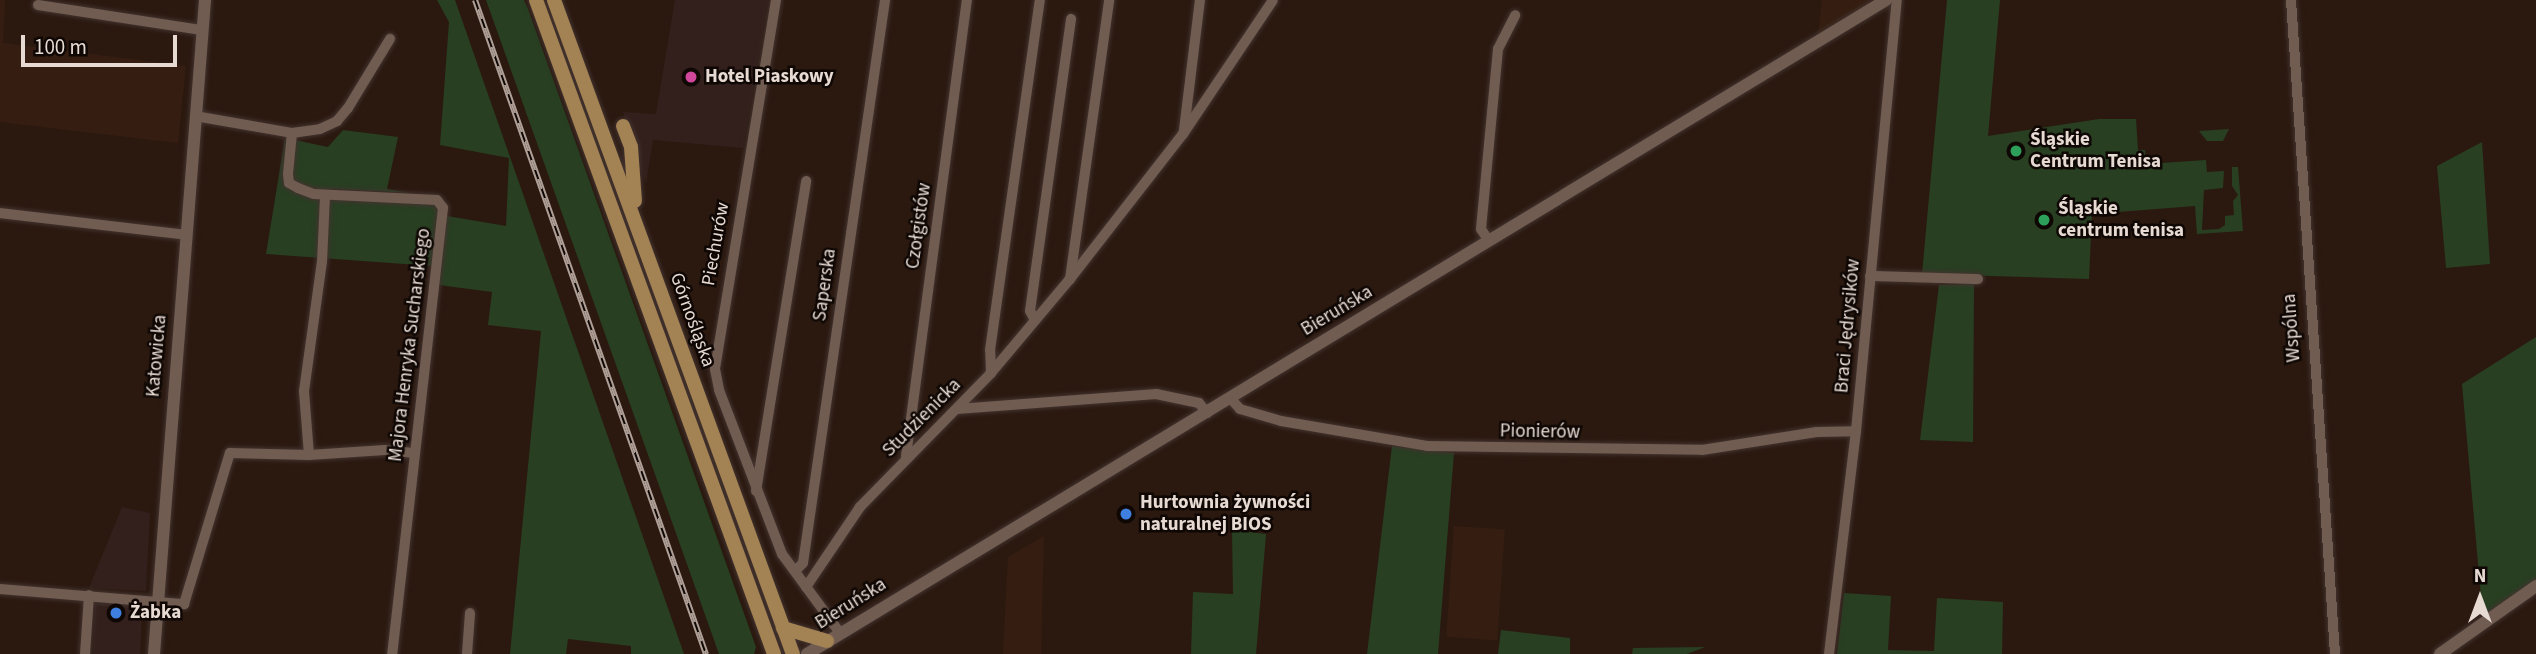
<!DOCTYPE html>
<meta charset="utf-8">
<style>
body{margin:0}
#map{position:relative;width:2536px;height:654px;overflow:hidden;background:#2b1910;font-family:"Source Sans 3",sans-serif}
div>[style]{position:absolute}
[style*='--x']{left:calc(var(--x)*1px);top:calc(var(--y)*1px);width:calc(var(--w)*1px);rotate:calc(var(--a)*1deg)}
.commercial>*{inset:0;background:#33201d;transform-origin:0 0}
.built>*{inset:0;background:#351e11;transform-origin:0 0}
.green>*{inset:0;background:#283f22}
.roads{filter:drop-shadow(0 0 2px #42332f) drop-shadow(0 0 2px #42332f)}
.minor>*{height:10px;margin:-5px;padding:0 5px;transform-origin:5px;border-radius:5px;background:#715c51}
.tertiary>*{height:12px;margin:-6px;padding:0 6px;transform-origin:6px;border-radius:6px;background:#715c51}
.secondary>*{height:12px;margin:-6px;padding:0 6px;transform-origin:6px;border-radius:6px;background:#715c51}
.primary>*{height:14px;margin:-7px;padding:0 7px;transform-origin:7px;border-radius:7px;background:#a38253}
.rail>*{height:6px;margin-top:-3px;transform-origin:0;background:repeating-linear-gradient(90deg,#0e0704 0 10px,#ae9f97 0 20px);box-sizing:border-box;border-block:2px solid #ae9f97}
.dots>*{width:19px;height:19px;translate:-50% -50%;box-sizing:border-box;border:4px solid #0e0704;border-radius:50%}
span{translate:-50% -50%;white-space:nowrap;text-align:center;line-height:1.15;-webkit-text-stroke:5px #0e0704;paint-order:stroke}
.poi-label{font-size:19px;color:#e7dad3;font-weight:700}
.left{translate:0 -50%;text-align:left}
.street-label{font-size:19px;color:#e7dad3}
.north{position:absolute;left:2445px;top:563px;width:70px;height:70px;-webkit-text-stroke:5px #0e0704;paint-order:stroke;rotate:0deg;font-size:19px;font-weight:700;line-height:28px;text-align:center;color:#e7dad3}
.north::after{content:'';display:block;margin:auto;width:24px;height:32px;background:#e7dad3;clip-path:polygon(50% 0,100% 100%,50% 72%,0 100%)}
.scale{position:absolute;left:21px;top:35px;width:156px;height:32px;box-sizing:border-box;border:4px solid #e7dad3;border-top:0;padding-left:9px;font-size:21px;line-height:24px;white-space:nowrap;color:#e7dad3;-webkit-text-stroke:5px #0e0704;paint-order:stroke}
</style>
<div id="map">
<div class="commercial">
<i style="clip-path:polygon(675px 0,768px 0,743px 148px,653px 140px,646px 184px,623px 112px,656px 114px)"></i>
<i style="clip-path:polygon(122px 507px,150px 513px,146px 591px,89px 588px)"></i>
<i style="left:95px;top:603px;width:47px;height:51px;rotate:2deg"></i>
</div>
<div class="built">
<i style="clip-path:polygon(0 0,5px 0,3px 43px,186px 66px,178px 143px,0 122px)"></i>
<i style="clip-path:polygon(1822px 0,1877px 0,1818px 35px)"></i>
<i style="left:1454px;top:526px;width:51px;height:111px;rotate:4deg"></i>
<i style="clip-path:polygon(1044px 536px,1041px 654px,1003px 654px,1008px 557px)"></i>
</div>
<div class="green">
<i style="clip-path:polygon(437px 0,455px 0,684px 654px,631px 654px,631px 646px,568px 639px,566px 654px,510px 654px,541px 331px,488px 325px,492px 292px,439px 285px,447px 216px,506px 226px,509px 158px,440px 145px,449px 22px)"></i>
<i style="clip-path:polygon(486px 0,524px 0,528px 9px,756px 647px,754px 654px,719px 654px)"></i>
<i style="clip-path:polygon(1947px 0,2000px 0,1988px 136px,2099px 119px,2136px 119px,2138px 150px,2145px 150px,2146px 164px,2206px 160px,2207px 172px,2224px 171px,2223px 188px,2204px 190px,2202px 230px,2219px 229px,2225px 225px,2225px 216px,2234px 215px,2233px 201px,2238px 195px,2232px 186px,2232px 167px,2238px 167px,2243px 231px,2197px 234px,2195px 206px,2092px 214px,2089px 279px,1922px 274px)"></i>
<i style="clip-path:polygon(2229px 129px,2223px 141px,2207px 141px,2199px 131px)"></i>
<i style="clip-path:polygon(343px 130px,398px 137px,387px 189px,411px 193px,332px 189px,300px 195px,435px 204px,440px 212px,432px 266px,266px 254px,285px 138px,328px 147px)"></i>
<i style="clip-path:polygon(2482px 142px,2490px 264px,2446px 268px,2437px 166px)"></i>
<i style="clip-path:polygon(1974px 284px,1973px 442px,1920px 440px,1939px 285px)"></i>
<i style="clip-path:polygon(2536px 337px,2536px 580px,2483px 619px,2462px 384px)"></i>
<i style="clip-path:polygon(1392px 446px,1454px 453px,1438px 654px,1367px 654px)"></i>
<i style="clip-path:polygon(1232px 530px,1266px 534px,1256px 654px,1191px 654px,1193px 592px,1233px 594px)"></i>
<i style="clip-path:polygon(1844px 593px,1891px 596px,1888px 650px,1934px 651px,1937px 598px,2003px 602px,2002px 654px,1837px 654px)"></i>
<i style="clip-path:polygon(1501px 630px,1570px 638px,1570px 654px,1498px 654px)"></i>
<i style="clip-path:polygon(1705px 647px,1687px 654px,1632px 654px,1633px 648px)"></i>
</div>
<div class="roads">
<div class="minor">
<i style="--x:776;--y:0;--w:374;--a:99.4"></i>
<i style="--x:715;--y:369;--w:21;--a:79"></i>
<i style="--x:719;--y:390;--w:176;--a:69"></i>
<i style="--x:782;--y:554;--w:98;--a:53.7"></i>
<i style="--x:2291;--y:0;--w:655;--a:86.15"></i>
<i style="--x:38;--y:5;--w:166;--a:8.7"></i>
<i style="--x:195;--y:116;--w:98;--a:9.9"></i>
<i style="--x:292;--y:133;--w:28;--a:-8"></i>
<i style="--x:320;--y:129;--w:19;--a:-25"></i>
<i style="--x:337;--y:121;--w:17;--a:-50"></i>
<i style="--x:348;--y:108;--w:81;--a:-58.7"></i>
<i style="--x:1184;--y:130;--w:131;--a:-83"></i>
<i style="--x:292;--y:133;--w:41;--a:95.6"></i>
<i style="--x:288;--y:174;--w:9;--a:84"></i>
<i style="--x:289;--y:183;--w:10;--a:29"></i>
<i style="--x:298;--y:188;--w:17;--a:21"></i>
<i style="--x:314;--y:194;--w:123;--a:2.8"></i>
<i style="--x:437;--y:200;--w:10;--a:53"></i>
<i style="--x:443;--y:208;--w:449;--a:96.5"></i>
<i style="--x:0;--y:213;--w:187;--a:6.7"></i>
<i style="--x:1489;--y:241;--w:14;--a:-124"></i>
<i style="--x:1481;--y:229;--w:181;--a:-84.6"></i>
<i style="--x:1498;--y:49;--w:38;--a:-63"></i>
<i style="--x:1870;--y:276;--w:108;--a:1.6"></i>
<i style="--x:1070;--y:279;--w:282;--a:-82"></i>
<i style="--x:1035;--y:320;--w:10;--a:-119"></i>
<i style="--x:1030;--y:311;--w:295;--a:-82"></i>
<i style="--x:991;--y:373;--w:23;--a:-92"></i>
<i style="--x:990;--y:350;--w:354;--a:-81.9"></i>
<i style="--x:1231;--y:399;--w:13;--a:48"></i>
<i style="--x:1240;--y:409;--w:43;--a:16.3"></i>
<i style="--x:1281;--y:421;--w:148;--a:9.7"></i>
<i style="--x:1427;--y:446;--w:275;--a:0.8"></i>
<i style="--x:1702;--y:450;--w:116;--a:-8.9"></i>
<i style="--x:1817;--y:432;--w:39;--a:-1"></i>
<i style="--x:957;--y:409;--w:200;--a:-4.3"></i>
<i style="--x:1156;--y:394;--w:44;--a:11.8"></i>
<i style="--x:1199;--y:403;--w:13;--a:51"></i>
<i style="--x:309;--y:455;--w:76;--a:-3.8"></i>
<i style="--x:385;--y:450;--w:30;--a:6"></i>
<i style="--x:906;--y:456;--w:460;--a:-82.4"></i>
<i style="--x:756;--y:491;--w:314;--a:-80.8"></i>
<i style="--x:795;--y:571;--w:11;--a:-45"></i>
<i style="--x:803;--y:563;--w:569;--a:-81.71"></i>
<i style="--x:806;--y:587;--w:97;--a:-56"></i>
<i style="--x:860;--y:507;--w:187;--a:-45.6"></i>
<i style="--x:991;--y:373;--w:123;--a:-50"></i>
<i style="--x:1070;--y:279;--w:184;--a:-52.1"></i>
<i style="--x:1183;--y:134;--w:161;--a:-56.1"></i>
<i style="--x:0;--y:589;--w:185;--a:4.7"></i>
<i style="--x:184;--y:604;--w:158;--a:-73.1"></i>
<i style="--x:230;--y:453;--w:79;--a:1.5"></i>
<i style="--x:309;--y:455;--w:64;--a:-94.5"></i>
<i style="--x:304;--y:391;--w:130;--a:-82.1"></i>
<i style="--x:322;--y:262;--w:67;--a:-87.4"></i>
<i style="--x:85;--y:654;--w:59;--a:-86.1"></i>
<i style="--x:467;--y:654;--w:41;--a:-85.8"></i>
<i style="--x:1829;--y:654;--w:225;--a:-83.1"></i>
<i style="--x:1856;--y:431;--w:433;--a:-84.6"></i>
</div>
<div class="tertiary">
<i style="--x:154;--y:654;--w:656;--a:-85.54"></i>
<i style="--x:2440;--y:654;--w:118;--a:-35.3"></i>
</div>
<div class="secondary">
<i style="--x:807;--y:654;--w:1262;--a:-31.22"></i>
</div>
<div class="primary">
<i style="--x:536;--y:0;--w:696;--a:70"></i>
<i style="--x:554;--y:0;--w:696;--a:69.93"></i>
<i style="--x:623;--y:126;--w:22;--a:69"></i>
<i style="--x:631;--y:147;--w:54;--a:85.8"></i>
<i style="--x:783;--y:628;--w:46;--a:16.5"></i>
</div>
</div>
<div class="rail">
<i style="--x:475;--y:0;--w:694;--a:70.55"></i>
</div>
<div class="dots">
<i style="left:691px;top:77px;background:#d1479c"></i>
<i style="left:2016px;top:151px;background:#2e9e5b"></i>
<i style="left:2044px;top:220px;background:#2e9e5b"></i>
<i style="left:1126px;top:514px;background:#3f7fe0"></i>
<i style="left:116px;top:613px;background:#3f7fe0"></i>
</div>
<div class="poi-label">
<span class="left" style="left:705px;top:77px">Hotel Piaskowy</span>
<span class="left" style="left:2030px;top:151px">Śląskie<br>Centrum Tenisa</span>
<span class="left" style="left:2058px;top:220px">Śląskie<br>centrum tenisa</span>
<span class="left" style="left:1140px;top:514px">Hurtownia żywności<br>naturalnej BIOS</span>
<span class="left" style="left:130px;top:613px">Żabka</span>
</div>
<div class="street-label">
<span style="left:919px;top:226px;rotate:-82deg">Czołgistów</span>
<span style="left:716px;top:244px;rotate:-80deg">Piechurów</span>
<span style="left:825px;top:285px;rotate:-82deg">Saperska</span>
<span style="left:1337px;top:311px;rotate:-31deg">Bieruńska</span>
<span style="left:692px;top:320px;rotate:70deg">Górnośląska</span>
<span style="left:1848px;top:326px;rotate:-85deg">Braci Jędrysików</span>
<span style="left:2292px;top:328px;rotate:-94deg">Wspólna</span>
<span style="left:410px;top:345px;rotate:-83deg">Majora Henryka Sucharskiego</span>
<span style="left:157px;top:356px;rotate:-85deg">Katowicka</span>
<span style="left:922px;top:418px;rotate:-45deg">Studzienicka</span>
<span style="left:1540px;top:432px;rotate:1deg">Pionierów</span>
<span style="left:851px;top:604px;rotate:-32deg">Bieruńska</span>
</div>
<div class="north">N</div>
<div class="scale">100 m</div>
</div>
